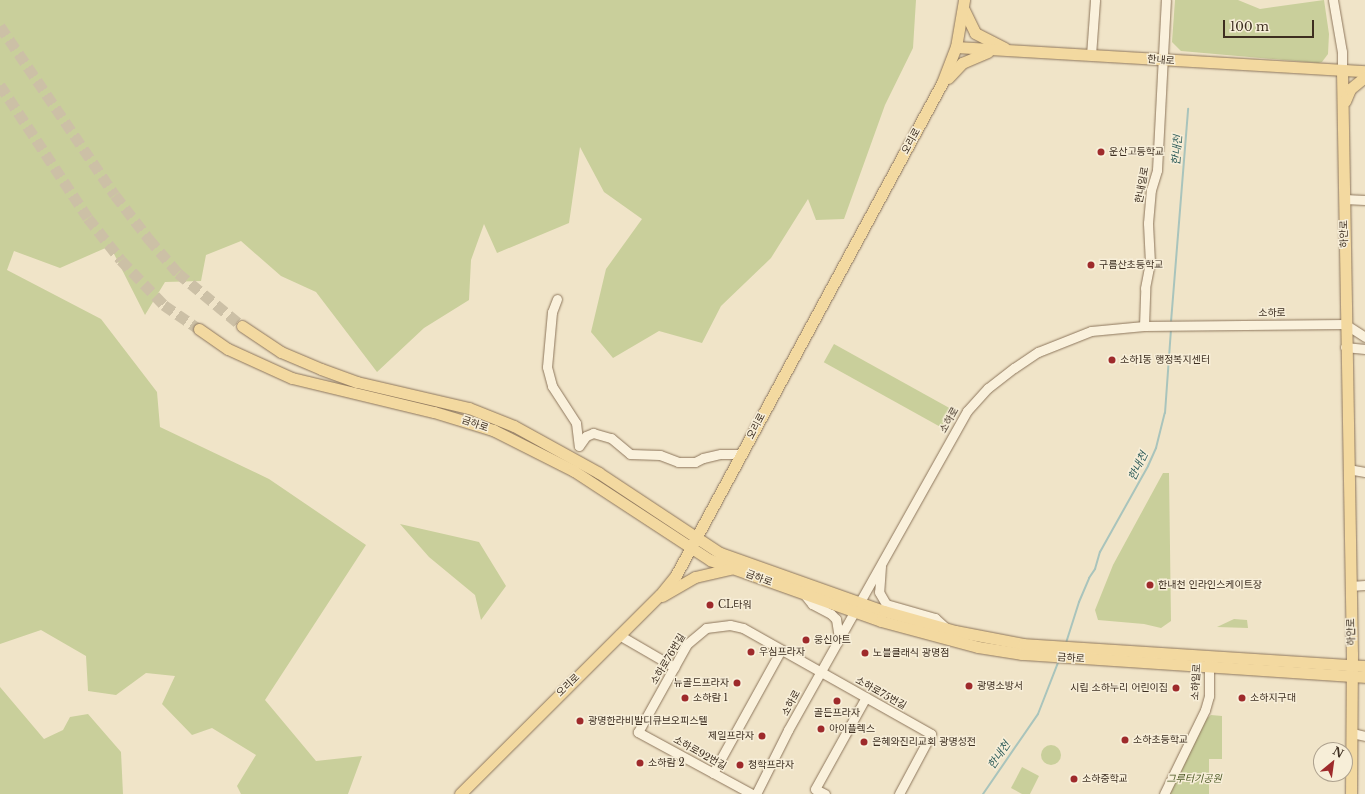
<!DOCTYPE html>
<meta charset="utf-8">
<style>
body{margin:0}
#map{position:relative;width:1365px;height:794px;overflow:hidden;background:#f0e4c8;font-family:"Libre Baskerville","Noto Sans KR",serif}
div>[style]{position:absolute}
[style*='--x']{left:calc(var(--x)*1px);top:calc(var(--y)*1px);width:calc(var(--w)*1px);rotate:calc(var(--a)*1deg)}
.green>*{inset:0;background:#c9cf9b;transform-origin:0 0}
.round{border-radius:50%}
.stream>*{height:2px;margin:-1px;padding:0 1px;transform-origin:1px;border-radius:1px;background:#a9c4bc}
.major-tunnel>*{height:11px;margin-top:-5.5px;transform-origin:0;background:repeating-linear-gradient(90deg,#ccc0a6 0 11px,transparent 0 16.5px)}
.roads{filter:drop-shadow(0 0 1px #8d765c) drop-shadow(0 0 1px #8d765c)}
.minor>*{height:9px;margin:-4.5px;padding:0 4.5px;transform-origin:4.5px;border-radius:4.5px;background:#faf1dc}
.major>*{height:11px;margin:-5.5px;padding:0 5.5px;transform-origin:5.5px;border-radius:5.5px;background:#f3d9a0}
.dots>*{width:11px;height:11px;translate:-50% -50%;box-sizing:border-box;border:2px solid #f7eed8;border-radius:50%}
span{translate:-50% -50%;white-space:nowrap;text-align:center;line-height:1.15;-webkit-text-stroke:3px #f7eed8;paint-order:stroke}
.street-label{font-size:10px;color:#3d2e20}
.poi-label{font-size:10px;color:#3d2e20}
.left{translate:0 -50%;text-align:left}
.right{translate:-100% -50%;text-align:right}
.park-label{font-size:10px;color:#4d5a26;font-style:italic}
.water-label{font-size:11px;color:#2f5d5a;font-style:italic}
.north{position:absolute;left:1313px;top:742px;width:40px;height:40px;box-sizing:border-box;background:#f7eed8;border:1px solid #ada18e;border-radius:50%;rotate:29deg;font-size:11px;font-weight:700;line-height:16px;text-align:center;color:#3d2e20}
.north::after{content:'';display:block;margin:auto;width:14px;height:18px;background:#9e2a2b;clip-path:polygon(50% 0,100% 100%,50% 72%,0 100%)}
.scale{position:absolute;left:1223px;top:20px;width:91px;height:18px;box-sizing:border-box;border:2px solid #3d2e20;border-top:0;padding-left:5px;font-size:12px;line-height:14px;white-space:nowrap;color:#3d2e20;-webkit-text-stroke:3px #f7eed8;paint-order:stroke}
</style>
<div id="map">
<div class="green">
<i style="clip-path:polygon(0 0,916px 0,913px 48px,885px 105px,844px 219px,816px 220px,808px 199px,771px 258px,721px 306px,702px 343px,659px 331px,613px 358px,591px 332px,606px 269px,642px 219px,604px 192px,580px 147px,569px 223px,497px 253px,484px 224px,471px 260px,469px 300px,424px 328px,377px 372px,316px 292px,281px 276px,241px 241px,206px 255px,201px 281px,165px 282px,145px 315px,110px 246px,60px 268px,14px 251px,7px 270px,101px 319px,157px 392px,160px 427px,269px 479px,366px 545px,265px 700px,316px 761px,362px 756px,348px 794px,241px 794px,237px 786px,256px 755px,212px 728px,192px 735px,162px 704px,175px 676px,146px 673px,116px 695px,88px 691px,86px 656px,41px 630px,0 644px)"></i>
<i style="clip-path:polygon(1175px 0,1238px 0,1260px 9px,1324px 0,1329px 34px,1328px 54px,1322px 62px,1318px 63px,1181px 51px,1172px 42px)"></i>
<i style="left:834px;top:344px;width:134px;height:21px;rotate:29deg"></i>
<i style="clip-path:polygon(1163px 473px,1169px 473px,1171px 621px,1161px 628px,1144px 624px,1098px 620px,1095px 610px,1113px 565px)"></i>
<i style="clip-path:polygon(400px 524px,479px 542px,506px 586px,481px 620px,475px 595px,429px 557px)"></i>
<i style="clip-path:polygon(1234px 619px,1247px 620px,1248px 628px,1217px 627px)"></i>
<i style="clip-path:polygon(0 687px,44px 739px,63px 730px,70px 717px,88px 714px,121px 752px,123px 794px,0 794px)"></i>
<i style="clip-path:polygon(1211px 715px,1222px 716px,1222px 759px,1209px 759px,1209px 794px,1170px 794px,1206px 719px)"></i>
<i class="round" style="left:1041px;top:745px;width:20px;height:20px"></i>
<i style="clip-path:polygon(1022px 767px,1039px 776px,1030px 794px,1022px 794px,1011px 788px)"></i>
</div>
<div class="stream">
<i style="--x:1171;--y:322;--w:214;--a:-85.4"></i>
<i style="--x:1066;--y:643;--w:43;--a:-72.4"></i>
<i style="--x:1079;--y:602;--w:26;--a:-67"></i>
<i style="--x:1089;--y:578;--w:11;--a:-56"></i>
<i style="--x:1095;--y:569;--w:18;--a:-74"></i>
<i style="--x:1100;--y:552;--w:98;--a:-60.8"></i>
<i style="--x:1148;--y:466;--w:20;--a:-66"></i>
<i style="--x:1156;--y:448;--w:36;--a:-76"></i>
<i style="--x:1165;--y:413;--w:84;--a:-85.9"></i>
<i style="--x:983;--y:794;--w:97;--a:-55.5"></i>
<i style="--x:1038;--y:714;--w:58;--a:-68.7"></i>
</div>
<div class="major-tunnel">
<i style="--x:0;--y:26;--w:204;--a:55.8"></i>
<i style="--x:115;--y:195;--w:56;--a:52.3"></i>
<i style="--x:149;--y:239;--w:45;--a:49.5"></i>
<i style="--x:178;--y:273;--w:83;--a:39.6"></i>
<i style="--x:0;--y:85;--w:159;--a:56.5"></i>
<i style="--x:88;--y:218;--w:53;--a:51.8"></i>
<i style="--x:121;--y:260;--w:62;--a:46.3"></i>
<i style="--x:164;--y:305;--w:42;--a:34.4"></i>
</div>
<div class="roads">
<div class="minor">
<i style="--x:1333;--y:0;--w:53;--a:80.2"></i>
<i style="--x:1342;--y:52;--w:19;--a:90"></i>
<i style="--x:1091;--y:55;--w:55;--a:-85.8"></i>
<i style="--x:1344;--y:199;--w:21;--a:3"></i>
<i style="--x:557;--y:299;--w:14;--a:111"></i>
<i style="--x:552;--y:312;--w:55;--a:95.2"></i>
<i style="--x:547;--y:367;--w:20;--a:75"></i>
<i style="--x:552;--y:386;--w:44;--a:57"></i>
<i style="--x:576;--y:423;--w:23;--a:83"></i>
<i style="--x:579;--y:446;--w:12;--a:-55"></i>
<i style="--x:586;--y:436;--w:8;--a:-23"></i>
<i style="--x:593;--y:433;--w:19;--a:16"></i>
<i style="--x:611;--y:438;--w:25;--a:40"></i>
<i style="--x:630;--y:454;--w:30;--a:2"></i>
<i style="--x:660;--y:455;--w:19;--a:21"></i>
<i style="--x:678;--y:462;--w:17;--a:0"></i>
<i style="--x:695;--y:462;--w:9;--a:-27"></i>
<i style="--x:703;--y:458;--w:18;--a:-13"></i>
<i style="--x:721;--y:454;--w:20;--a:0"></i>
<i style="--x:1144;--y:326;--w:38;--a:-88"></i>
<i style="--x:1145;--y:288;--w:25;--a:-79"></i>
<i style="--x:1150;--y:263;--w:40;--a:-92.9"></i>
<i style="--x:1148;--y:223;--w:33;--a:-85"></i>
<i style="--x:1151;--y:190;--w:21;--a:-73"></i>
<i style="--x:1157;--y:170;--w:170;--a:-87"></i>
<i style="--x:1345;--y:347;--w:20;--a:6"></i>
<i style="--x:1348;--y:469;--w:17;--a:10"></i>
<i style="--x:881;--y:566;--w:26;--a:94"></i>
<i style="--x:879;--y:592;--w:14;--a:60"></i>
<i style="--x:886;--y:604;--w:51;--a:15.9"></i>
<i style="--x:935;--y:618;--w:15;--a:42"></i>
<i style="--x:1350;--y:586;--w:15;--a:-4"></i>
<i style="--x:804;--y:594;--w:13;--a:51"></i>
<i style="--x:812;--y:604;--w:21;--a:28"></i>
<i style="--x:831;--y:614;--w:7;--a:45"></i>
<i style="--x:836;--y:619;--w:20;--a:81"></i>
<i style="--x:619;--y:635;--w:64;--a:30.2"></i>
<i style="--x:1352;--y:733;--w:13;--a:13"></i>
<i style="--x:713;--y:773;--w:141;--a:-61.1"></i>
<i style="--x:752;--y:794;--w:130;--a:-151.5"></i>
<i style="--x:638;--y:732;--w:101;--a:-60.9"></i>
<i style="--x:687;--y:644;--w:25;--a:-40"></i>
<i style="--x:706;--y:628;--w:24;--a:-7"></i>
<i style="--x:730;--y:625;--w:13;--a:13"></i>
<i style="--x:743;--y:628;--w:216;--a:29.4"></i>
<i style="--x:931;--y:734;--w:68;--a:118.1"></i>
<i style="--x:756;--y:794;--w:72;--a:-63.4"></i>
<i style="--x:788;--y:730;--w:366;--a:-60.7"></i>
<i style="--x:967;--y:411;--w:31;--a:-48"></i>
<i style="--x:988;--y:388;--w:33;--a:-38"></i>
<i style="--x:1014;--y:368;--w:29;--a:-34"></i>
<i style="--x:1038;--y:352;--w:57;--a:-21.6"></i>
<i style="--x:1091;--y:331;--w:53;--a:-5.4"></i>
<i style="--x:1144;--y:326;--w:201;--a:-0.6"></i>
<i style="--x:1345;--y:324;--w:24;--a:33"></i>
<i style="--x:825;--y:794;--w:11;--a:-153"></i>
<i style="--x:815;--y:789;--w:105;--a:-61"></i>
<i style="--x:1164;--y:794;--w:93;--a:-64"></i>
<i style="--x:1205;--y:710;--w:15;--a:-74"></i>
<i style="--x:1209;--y:696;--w:36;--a:-90"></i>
</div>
<div class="major">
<i style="--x:964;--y:10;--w:25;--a:64"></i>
<i style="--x:975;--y:33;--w:33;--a:27"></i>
<i style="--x:956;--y:47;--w:410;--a:3.4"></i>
<i style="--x:1342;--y:71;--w:583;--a:89.02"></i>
<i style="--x:1352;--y:654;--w:140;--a:90.4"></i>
<i style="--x:948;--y:78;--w:21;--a:-47"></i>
<i style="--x:962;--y:63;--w:28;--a:-23"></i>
<i style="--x:1345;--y:101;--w:13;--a:-67"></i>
<i style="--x:1350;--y:89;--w:19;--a:-39"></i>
<i style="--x:242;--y:326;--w:47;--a:33.7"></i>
<i style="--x:281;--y:352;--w:43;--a:23"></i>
<i style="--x:321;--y:369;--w:38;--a:20"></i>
<i style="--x:357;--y:382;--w:115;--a:13.1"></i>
<i style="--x:469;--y:408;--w:48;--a:21.8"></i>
<i style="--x:514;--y:426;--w:97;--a:28.9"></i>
<i style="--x:599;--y:473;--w:145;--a:33.5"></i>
<i style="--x:720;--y:553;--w:174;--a:19.5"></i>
<i style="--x:884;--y:611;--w:74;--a:15.7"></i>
<i style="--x:955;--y:631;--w:69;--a:10.8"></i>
<i style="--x:1023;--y:644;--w:343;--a:3.7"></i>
<i style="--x:199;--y:329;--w:35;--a:35"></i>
<i style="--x:228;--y:349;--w:70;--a:24.4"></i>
<i style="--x:292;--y:378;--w:146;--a:13.5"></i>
<i style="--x:434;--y:412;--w:62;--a:17"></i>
<i style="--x:493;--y:430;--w:91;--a:26.8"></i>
<i style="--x:574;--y:471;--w:163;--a:33.2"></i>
<i style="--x:710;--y:560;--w:182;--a:19.6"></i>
<i style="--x:881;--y:621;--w:100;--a:15"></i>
<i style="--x:978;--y:647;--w:45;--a:9"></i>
<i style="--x:1022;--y:654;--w:344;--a:3.8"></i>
<i style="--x:662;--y:596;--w:38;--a:-30"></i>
<i style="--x:695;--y:577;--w:37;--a:-13"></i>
<i style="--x:460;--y:794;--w:282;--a:-44.9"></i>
<i style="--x:660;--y:595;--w:26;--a:-51"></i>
<i style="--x:676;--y:575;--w:559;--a:-61.6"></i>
<i style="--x:942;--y:83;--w:39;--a:-69"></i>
<i style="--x:956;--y:47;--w:48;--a:-80.3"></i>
</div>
</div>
<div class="dots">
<i style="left:1101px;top:152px;background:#9e2a2b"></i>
<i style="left:1091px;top:265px;background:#9e2a2b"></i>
<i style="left:1112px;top:360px;background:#9e2a2b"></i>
<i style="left:1150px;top:585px;background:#9e2a2b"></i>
<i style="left:710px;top:605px;background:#9e2a2b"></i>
<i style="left:806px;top:640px;background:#9e2a2b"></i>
<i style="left:751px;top:652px;background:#9e2a2b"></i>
<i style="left:865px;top:653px;background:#9e2a2b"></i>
<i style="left:737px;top:683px;background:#9e2a2b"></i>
<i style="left:969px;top:686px;background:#9e2a2b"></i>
<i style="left:1176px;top:688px;background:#9e2a2b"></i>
<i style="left:685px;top:698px;background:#9e2a2b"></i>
<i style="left:1242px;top:698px;background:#9e2a2b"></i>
<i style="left:837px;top:701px;background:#9e2a2b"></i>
<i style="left:580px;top:721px;background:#9e2a2b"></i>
<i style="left:821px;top:729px;background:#9e2a2b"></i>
<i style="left:762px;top:736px;background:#9e2a2b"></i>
<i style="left:1125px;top:740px;background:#9e2a2b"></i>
<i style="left:864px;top:742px;background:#9e2a2b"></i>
<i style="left:640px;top:763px;background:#9e2a2b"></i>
<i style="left:740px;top:765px;background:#9e2a2b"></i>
<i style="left:1074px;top:779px;background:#9e2a2b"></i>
</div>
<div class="street-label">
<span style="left:1161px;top:60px;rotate:4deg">한내로</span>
<span style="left:911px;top:141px;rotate:-61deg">오리로</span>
<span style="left:1142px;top:185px;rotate:-80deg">한내일로</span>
<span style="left:1344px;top:234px;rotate:-91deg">하안로</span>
<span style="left:1272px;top:313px">소하로</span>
<span style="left:949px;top:420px;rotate:-60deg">소하로</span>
<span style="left:475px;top:424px;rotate:19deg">금하로</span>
<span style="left:756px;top:426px;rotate:-62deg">오리로</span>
<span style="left:759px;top:578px;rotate:20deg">금하로</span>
<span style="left:1351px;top:632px;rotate:-91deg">하안로</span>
<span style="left:1071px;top:658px;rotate:4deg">금하로</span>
<span style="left:668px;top:659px;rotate:-59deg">소하로76번길</span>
<span style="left:1196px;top:682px;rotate:-87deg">소하일로</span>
<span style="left:568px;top:685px;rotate:-44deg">오리로</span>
<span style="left:881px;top:693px;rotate:29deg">소하로75번길</span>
<span style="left:791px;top:703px;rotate:-61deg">소하로</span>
<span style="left:700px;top:753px;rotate:29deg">소하로92번길</span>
</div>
<div class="poi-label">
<span class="left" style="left:1109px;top:152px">운산고등학교</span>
<span class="left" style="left:1099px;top:265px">구름산초등학교</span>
<span class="left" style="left:1120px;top:360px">소하1동 행정복지센터</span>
<span class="left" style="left:1158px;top:585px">한내천 인라인스케이트장</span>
<span class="left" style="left:718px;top:605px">CL타워</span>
<span class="left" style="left:814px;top:640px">웅신아트</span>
<span class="left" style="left:759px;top:652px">우심프라자</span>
<span class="left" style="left:873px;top:653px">노블클래식 광명점</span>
<span class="right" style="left:729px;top:683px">뉴골드프라자</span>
<span class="left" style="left:977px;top:686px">광명소방서</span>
<span class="right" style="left:1168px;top:688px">시립 소하누리 어린이집</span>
<span class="left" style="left:693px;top:698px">소하람 1</span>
<span class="left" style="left:1250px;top:698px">소하지구대</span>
<span style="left:837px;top:713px">골든프라자</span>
<span class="left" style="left:588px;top:721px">광명한라비발디큐브오피스텔</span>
<span class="left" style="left:829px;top:729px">아이플렉스</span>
<span class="right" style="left:754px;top:736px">제일프라자</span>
<span class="left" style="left:1133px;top:740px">소하초등학교</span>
<span class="left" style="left:872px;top:742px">은혜와진리교회 광명성전</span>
<span class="left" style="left:648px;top:763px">소하람 2</span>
<span class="left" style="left:748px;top:765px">청학프라자</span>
<span class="left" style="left:1082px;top:779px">소하중학교</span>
</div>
<div class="park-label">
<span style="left:1194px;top:779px">그루터기공원</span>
</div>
<div class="water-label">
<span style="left:1177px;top:150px;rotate:-86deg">한내천</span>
<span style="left:1138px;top:466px;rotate:-64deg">한내천</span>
<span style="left:999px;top:755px;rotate:-56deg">한내천</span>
</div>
<div class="north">N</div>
<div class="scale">100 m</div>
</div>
